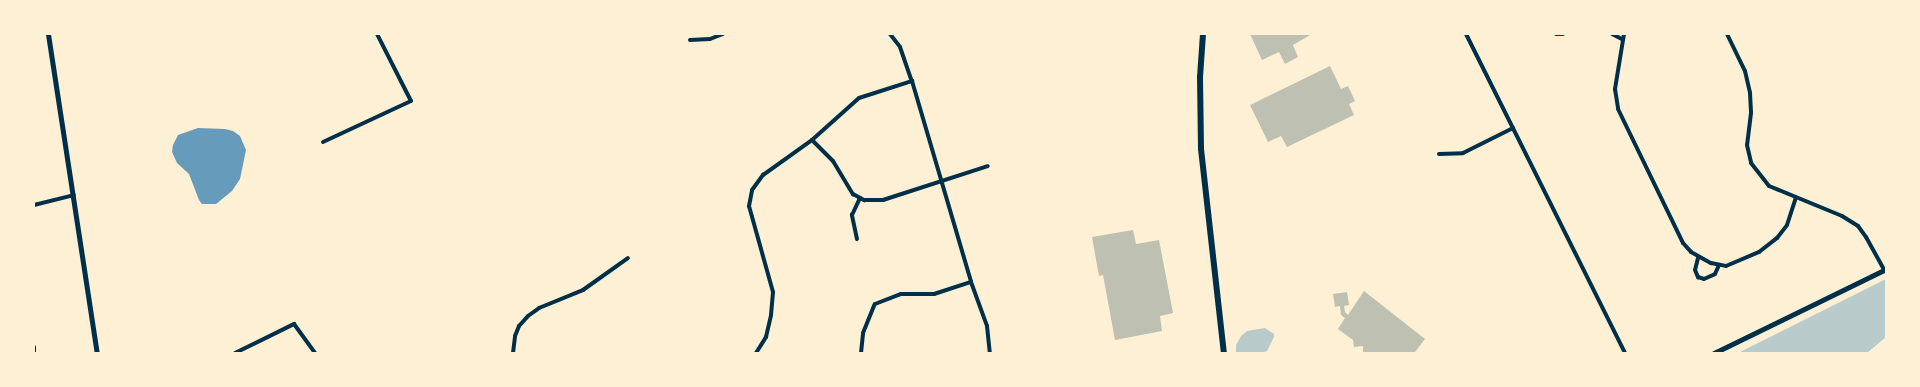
<!DOCTYPE html>
<style>
body{margin:0}
#map{position:relative;width:1920px;height:387px;overflow:hidden;background:#fdf0d5;font-family:"Open Sans",sans-serif}
div>[style]{position:absolute}
[style*='--x']{left:calc(var(--x)*1px);top:calc(var(--y)*1px);width:calc(var(--w)*1px);rotate:calc(var(--a)*1deg)}
.green>*{inset:0;background:#b9caca}
.water>*{inset:0;background:#669bbc}
.building>*{inset:0;background:#bec0b2}
.minor>*{height:4px;margin:-2px;padding:0 2px;transform-origin:2px;border-radius:2px;background:#003049}
.tertiary>*{height:4.5px;margin:-2.25px;padding:0 2.25px;transform-origin:2.25px;border-radius:2.25px;background:#003049}
.secondary>*{height:5px;margin:-2.5px;padding:0 2.5px;transform-origin:2.5px;border-radius:2.5px;background:#003049}
.trunk>*{height:6px;margin:-3px;padding:0 3px;transform-origin:3px;border-radius:3px;background:#003049}
span{translate:-50% -50%;white-space:nowrap;text-align:center;line-height:1.15;-webkit-text-stroke:5px #fdf0d5;paint-order:stroke}
.frame{position:absolute;inset:0;border:35px solid #fdf0d5;pointer-events:none}
</style>
<div id="map">
<div class="green">
<i style="clip-path:polygon(1886px 279px,1886px 337px,1867px 353px,1738px 353px)"></i>
<i style="clip-path:polygon(1265px 328px,1274px 334px,1274px 337px,1267px 351px,1262px 353px,1236px 353px,1236px 345px,1241px 336px,1247px 331px)"></i>
</div>
<div class="water">
<i style="clip-path:polygon(198px 128px,225px 129px,233px 131px,240px 136px,246px 150px,240px 179px,232px 191px,216px 204px,202px 204px,199px 200px,189px 174px,177px 163px,172px 152px,173px 145px,178px 135px)"></i>
</div>
<div class="building">
<i style="clip-path:polygon(1250px 34px,1312px 34px,1293px 45px,1298px 57px,1285px 64px,1279px 52px,1262px 60px)"></i>
<i style="clip-path:polygon(1330px 66px,1341px 89px,1348px 86px,1355px 101px,1349px 104px,1354px 115px,1287px 147px,1281px 136px,1268px 142px,1250px 105px)"></i>
<i style="clip-path:polygon(1133px 230px,1136px 244px,1159px 240px,1173px 313px,1160px 316px,1162px 331px,1115px 340px,1103px 275px,1099px 276px,1092px 237px)"></i>
<i style="clip-path:polygon(1364px 291px,1425px 339px,1415px 352px,1416px 353px,1363px 353px,1363px 346px,1354px 347px,1353px 340px,1338px 329px,1345px 318px,1341px 315px,1340px 306px,1335px 307px,1333px 294px,1347px 292px,1349px 305px,1344px 306px,1345px 312px,1348px 315px)"></i>
</div>
<div class="minor">
<i style="--x:890;--y:34;--w:16;--a:52"></i>
<i style="--x:900;--y:47;--w:36;--a:71"></i>
<i style="--x:912;--y:81;--w:209;--a:73.6"></i>
<i style="--x:971;--y:282;--w:47;--a:70"></i>
<i style="--x:987;--y:326;--w:27;--a:84"></i>
<i style="--x:1466;--y:34;--w:356;--a:63.5"></i>
<i style="--x:1556;--y:34;--w:7;--a:0"></i>
<i style="--x:1612;--y:34;--w:11;--a:27"></i>
<i style="--x:1624;--y:34;--w:56;--a:99.3"></i>
<i style="--x:1615;--y:89;--w:20;--a:81"></i>
<i style="--x:1618;--y:109;--w:149;--a:64.1"></i>
<i style="--x:1683;--y:243;--w:12;--a:48"></i>
<i style="--x:1691;--y:252;--w:23;--a:29"></i>
<i style="--x:1711;--y:263;--w:15;--a:11"></i>
<i style="--x:1726;--y:266;--w:36;--a:-23"></i>
<i style="--x:1759;--y:252;--w:23;--a:-38"></i>
<i style="--x:1777;--y:238;--w:16;--a:-52"></i>
<i style="--x:1787;--y:225;--w:29;--a:-72"></i>
<i style="--x:1727;--y:34;--w:41;--a:64.1"></i>
<i style="--x:1745;--y:71;--w:23;--a:77"></i>
<i style="--x:1750;--y:93;--w:20;--a:87"></i>
<i style="--x:1751;--y:113;--w:32;--a:97"></i>
<i style="--x:1747;--y:145;--w:18;--a:77"></i>
<i style="--x:1751;--y:163;--w:29;--a:52"></i>
<i style="--x:1769;--y:186;--w:79;--a:22.3"></i>
<i style="--x:1842;--y:216;--w:19;--a:32"></i>
<i style="--x:1858;--y:226;--w:14;--a:54"></i>
<i style="--x:1866;--y:237;--w:38;--a:61"></i>
<i style="--x:690;--y:40;--w:20;--a:-3"></i>
<i style="--x:710;--y:39;--w:14;--a:-21"></i>
<i style="--x:812;--y:140;--w:30;--a:45"></i>
<i style="--x:833;--y:161;--w:39;--a:59"></i>
<i style="--x:853;--y:194;--w:13;--a:29"></i>
<i style="--x:864;--y:200;--w:19;--a:0"></i>
<i style="--x:883;--y:200;--w:110;--a:-17.9"></i>
<i style="--x:323;--y:142;--w:97;--a:-25"></i>
<i style="--x:411;--y:101;--w:75;--a:-116.9"></i>
<i style="--x:1439;--y:154;--w:24;--a:-2"></i>
<i style="--x:1463;--y:153;--w:56;--a:-26.6"></i>
<i style="--x:34;--y:205;--w:41;--a:-14"></i>
<i style="--x:857;--y:239;--w:25;--a:-102"></i>
<i style="--x:852;--y:215;--w:19;--a:-65"></i>
<i style="--x:1698;--y:258;--w:12;--a:104"></i>
<i style="--x:1695;--y:270;--w:8;--a:67"></i>
<i style="--x:1698;--y:277;--w:6;--a:18"></i>
<i style="--x:1704;--y:279;--w:12;--a:-24"></i>
<i style="--x:1715;--y:274;--w:10;--a:-66"></i>
<i style="--x:34;--y:347;--w:6;--a:90"></i>
<i style="--x:235;--y:353;--w:66;--a:-26.2"></i>
<i style="--x:294;--y:324;--w:36;--a:54"></i>
<i style="--x:513;--y:353;--w:17;--a:-83"></i>
<i style="--x:515;--y:336;--w:11;--a:-68"></i>
<i style="--x:519;--y:326;--w:13;--a:-48"></i>
<i style="--x:528;--y:316;--w:14;--a:-36"></i>
<i style="--x:539;--y:308;--w:48;--a:-22.2"></i>
<i style="--x:583;--y:290;--w:55;--a:-35.4"></i>
<i style="--x:756;--y:353;--w:19;--a:-58"></i>
<i style="--x:766;--y:337;--w:23;--a:-77"></i>
<i style="--x:771;--y:315;--w:23;--a:-85"></i>
<i style="--x:773;--y:292;--w:89;--a:-105.6"></i>
<i style="--x:749;--y:206;--w:16;--a:-79"></i>
<i style="--x:752;--y:190;--w:19;--a:-54"></i>
<i style="--x:763;--y:175;--w:60;--a:-35.5"></i>
<i style="--x:812;--y:140;--w:63;--a:-41.8"></i>
<i style="--x:859;--y:98;--w:56;--a:-17.8"></i>
<i style="--x:861;--y:353;--w:20;--a:-84"></i>
<i style="--x:863;--y:333;--w:31;--a:-68"></i>
<i style="--x:875;--y:304;--w:28;--a:-21"></i>
<i style="--x:901;--y:294;--w:33;--a:0"></i>
<i style="--x:934;--y:294;--w:39;--a:-18"></i>
</div>
<div class="tertiary">
<i style="--x:1714;--y:353;--w:191;--a:-26"></i>
</div>
<div class="secondary">
<i style="--x:48;--y:34;--w:323;--a:81.3"></i>
</div>
<div class="trunk">
<i style="--x:1203;--y:34;--w:43;--a:94"></i>
<i style="--x:1200;--y:77;--w:72;--a:89.2"></i>
<i style="--x:1201;--y:149;--w:205;--a:83.6"></i>
</div>
<div class="frame"></div>
</div>
